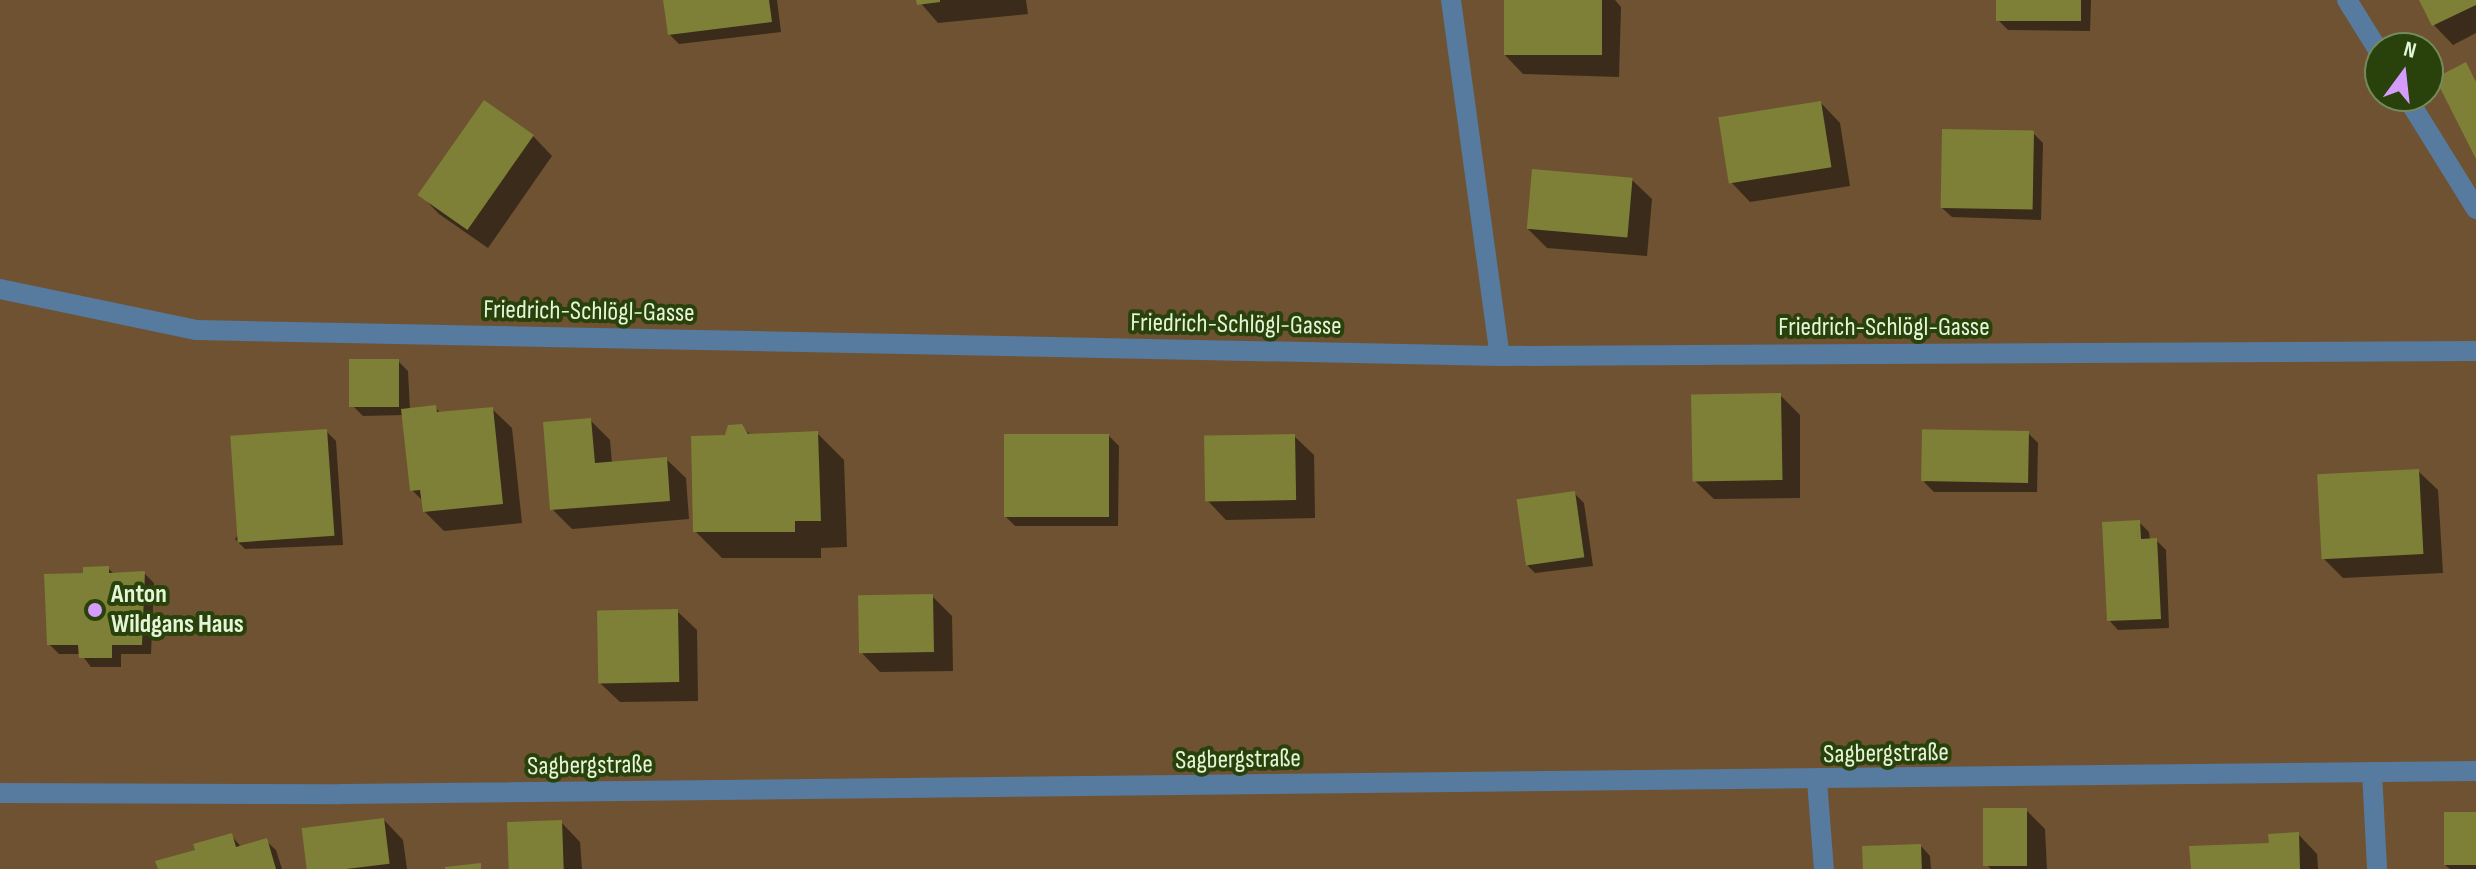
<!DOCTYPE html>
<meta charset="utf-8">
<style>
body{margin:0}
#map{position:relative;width:2476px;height:869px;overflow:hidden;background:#344c18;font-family:"Sofia Sans Condensed",sans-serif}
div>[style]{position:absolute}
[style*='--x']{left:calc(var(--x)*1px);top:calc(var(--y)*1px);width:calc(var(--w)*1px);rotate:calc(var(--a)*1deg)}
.green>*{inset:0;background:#6e5231}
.shadow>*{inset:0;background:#0007}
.building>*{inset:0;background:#7d8036;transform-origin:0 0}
.lane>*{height:20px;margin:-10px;padding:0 10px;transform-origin:10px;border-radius:10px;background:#577a9f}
.street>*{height:20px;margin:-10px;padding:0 10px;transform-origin:10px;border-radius:10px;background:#577a9f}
.dots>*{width:22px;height:22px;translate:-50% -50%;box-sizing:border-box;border:4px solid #29420b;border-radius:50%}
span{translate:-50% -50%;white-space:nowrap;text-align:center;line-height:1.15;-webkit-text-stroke:8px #29420b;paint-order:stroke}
.street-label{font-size:26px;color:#e5f5d8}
.poi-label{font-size:26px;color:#e5f5d8;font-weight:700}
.left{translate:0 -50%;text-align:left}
.north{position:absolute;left:2364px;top:32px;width:80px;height:80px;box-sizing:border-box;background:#29420b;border:2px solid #748a5d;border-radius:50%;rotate:15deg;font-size:22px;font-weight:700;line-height:32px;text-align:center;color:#e5f5d8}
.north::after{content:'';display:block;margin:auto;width:28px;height:36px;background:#d59cfb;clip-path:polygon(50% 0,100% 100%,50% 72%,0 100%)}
</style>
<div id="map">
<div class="green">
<i style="clip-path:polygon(evenodd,0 0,2476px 0,2476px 869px,0 869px,0 0,2380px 48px,2428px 48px,2428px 96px,2380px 96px,2380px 48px)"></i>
</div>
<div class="shadow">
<i style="clip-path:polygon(665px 0,777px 0,781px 32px,679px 44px,669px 34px)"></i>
<i style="clip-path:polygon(918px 0,1026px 0,1028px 14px,938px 23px)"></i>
<i style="clip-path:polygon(1506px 0,1615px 0,1621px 7px,1619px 77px,1523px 74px,1504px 54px)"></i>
<i style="clip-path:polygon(1998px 0,2091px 0,2090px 31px,2008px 30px,1998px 20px)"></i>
<i style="clip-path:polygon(2421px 0,2476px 0,2476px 33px,2453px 45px,2434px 25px)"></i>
<i style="clip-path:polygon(1821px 103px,1840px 123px,1850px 186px,1750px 202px,1731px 182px)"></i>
<i style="clip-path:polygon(2033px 133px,2043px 143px,2041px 220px,1952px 217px,1942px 208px)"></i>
<i style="clip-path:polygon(533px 136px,552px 156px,488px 248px,439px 214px,420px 194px)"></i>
<i style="clip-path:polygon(1632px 180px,1652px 199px,1647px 256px,1547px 248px,1528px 229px)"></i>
<i style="clip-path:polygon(398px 361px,408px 371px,410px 410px,435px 407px,441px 414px,492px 409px,512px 428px,522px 523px,444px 531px,424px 511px,423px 501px,412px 490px,404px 415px,363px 416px,353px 406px)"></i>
<i style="clip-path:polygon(1780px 395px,1800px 415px,1800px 498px,1714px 499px,1694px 480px)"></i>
<i style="clip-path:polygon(590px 420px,610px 440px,612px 463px,666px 459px,686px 478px,689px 519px,572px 529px,552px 509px)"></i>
<i style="clip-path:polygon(741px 426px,751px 435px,817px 433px,844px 460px,847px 547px,821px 548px,821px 558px,722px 558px,695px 531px,726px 437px)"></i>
<i style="clip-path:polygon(326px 431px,336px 441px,343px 545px,245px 549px,235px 539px)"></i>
<i style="clip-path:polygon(2028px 433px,2038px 443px,2037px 492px,1934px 492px,1924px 482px)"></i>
<i style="clip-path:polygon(1109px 436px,1119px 446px,1118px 526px,1015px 526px,1005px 516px)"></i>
<i style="clip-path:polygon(1294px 436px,1314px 455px,1315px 518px,1226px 520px,1207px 500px)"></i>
<i style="clip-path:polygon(2418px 471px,2438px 490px,2443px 573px,2343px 578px,2324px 559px)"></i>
<i style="clip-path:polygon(1574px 493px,1584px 503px,1593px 566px,1535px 573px,1525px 563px)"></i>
<i style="clip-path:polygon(2139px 522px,2149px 532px,2150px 540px,2156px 540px,2166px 550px,2169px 628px,2118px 630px,2109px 620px)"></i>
<i style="clip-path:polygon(108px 568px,114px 574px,144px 573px,154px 583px,151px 654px,121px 654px,121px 667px,91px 667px,81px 654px,59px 654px,49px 644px,85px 575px)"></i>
<i style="clip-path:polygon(932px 596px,952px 616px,953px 671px,880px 672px,861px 652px)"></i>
<i style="clip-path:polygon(677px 611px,697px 630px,698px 701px,620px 702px,600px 683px)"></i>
<i style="clip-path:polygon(2026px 810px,2045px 829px,2047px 869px,1991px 869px,1987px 865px)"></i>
<i style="clip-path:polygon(2476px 814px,2476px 869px,2450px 869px,2445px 865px)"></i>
<i style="clip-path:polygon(384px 820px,403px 840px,407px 869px,307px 869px,303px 828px)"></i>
<i style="clip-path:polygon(561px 822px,580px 842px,582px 869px,511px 869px)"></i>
<i style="clip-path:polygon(2298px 834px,2317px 854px,2318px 869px,2193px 869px)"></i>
<i style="clip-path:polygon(231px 835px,242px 848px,266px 841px,276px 850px,282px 869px,160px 869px)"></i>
<i style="clip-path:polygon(1921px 846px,1930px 856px,1931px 869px,1865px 869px)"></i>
</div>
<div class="building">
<i style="clip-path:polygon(663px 0,769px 0,772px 22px,668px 35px)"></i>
<i style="clip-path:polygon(916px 0,940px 0,940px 2px,917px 5px)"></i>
<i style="left:1504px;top:0;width:98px;height:55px"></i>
<i style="left:1996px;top:0;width:85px;height:21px"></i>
<i style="clip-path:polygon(2419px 0,2476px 0,2476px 5px,2432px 26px)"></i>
<i style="clip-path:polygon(2466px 62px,2476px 82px,2476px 159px,2435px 78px)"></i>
<i style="left:484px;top:100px;width:61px;height:116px;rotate:35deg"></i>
<i style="left:1821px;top:101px;width:67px;height:104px;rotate:81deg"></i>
<i style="left:1942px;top:129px;width:92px;height:79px;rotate:1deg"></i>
<i style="left:1532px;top:169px;width:101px;height:60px;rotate:5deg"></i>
<i style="left:349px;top:359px;width:50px;height:48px"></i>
<i style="left:1781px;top:393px;width:87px;height:90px;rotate:89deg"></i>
<i style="clip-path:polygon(436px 405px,437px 412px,493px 407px,503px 504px,423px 512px,420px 490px,410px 491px,401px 409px)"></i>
<i style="clip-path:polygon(591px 418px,595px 463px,667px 457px,670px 501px,550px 510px,543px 422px)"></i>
<i style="clip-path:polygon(742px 424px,748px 434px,818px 431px,821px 521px,795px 521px,795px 532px,693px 532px,691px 436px,725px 435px,728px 425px)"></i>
<i style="left:327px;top:429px;width:107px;height:97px;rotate:86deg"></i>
<i style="left:2029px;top:431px;width:52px;height:107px;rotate:91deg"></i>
<i style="left:1004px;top:434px;width:105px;height:83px"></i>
<i style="left:1295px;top:434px;width:66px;height:91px;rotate:89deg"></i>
<i style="left:2419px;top:469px;width:85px;height:102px;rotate:87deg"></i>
<i style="left:1575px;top:491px;width:67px;height:59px;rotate:82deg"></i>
<i style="clip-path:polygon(2140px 520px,2141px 539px,2157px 538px,2161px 619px,2107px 621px,2102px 522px)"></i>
<i style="clip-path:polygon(109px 566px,109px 573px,145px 571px,142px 645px,112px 645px,112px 658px,79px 658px,78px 645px,47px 645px,44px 574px,83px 573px,83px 567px)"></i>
<i style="left:933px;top:594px;width:58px;height:75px;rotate:89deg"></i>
<i style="left:678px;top:609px;width:73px;height:81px;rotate:89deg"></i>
<i style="left:1983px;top:808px;width:44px;height:58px"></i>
<i style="left:2444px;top:812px;width:32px;height:53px"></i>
<i style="left:384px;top:818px;width:46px;height:83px;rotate:83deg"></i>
<i style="left:562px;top:820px;width:49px;height:55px;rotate:88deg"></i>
<i style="clip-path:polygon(2299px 832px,2300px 869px,2191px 869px,2189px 846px,2269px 843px,2268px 834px)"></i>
<i style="clip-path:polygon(232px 833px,236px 847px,267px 838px,276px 869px,158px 869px,155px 861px,195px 850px,193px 844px)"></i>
<i style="left:1921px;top:844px;width:25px;height:59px;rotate:88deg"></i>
<i style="clip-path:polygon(481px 863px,481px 869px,445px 869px,445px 867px)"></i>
</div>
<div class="lane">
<i style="--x:1451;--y:0;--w:359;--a:82.2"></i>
<i style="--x:2372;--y:772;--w:97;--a:87"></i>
<i style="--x:1817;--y:781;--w:88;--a:85.5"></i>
</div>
<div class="street">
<i style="--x:2347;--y:0;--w:62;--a:58.1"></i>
<i style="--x:2406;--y:96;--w:133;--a:58.2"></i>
<i style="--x:0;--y:289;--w:201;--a:11.8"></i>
<i style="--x:197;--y:330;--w:1303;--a:1.14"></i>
<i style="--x:1500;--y:356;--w:976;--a:-0.29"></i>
<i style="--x:0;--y:793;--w:341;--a:0.2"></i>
<i style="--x:341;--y:794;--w:2135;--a:-0.62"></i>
</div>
<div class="dots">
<i style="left:95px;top:610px;background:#d59cfb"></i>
</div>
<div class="street-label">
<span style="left:589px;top:312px;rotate:1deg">Friedrich-Schlögl-Gasse</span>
<span style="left:1236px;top:325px;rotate:1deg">Friedrich-Schlögl-Gasse</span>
<span style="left:1884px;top:328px">Friedrich-Schlögl-Gasse</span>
<span style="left:1886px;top:754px;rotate:-1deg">Sagbergstraße</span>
<span style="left:1238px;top:760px;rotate:-1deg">Sagbergstraße</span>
<span style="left:590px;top:766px;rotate:-1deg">Sagbergstraße</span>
</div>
<div class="poi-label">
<span class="left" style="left:111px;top:610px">Anton<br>Wildgans Haus</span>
</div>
<div class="north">N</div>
</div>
